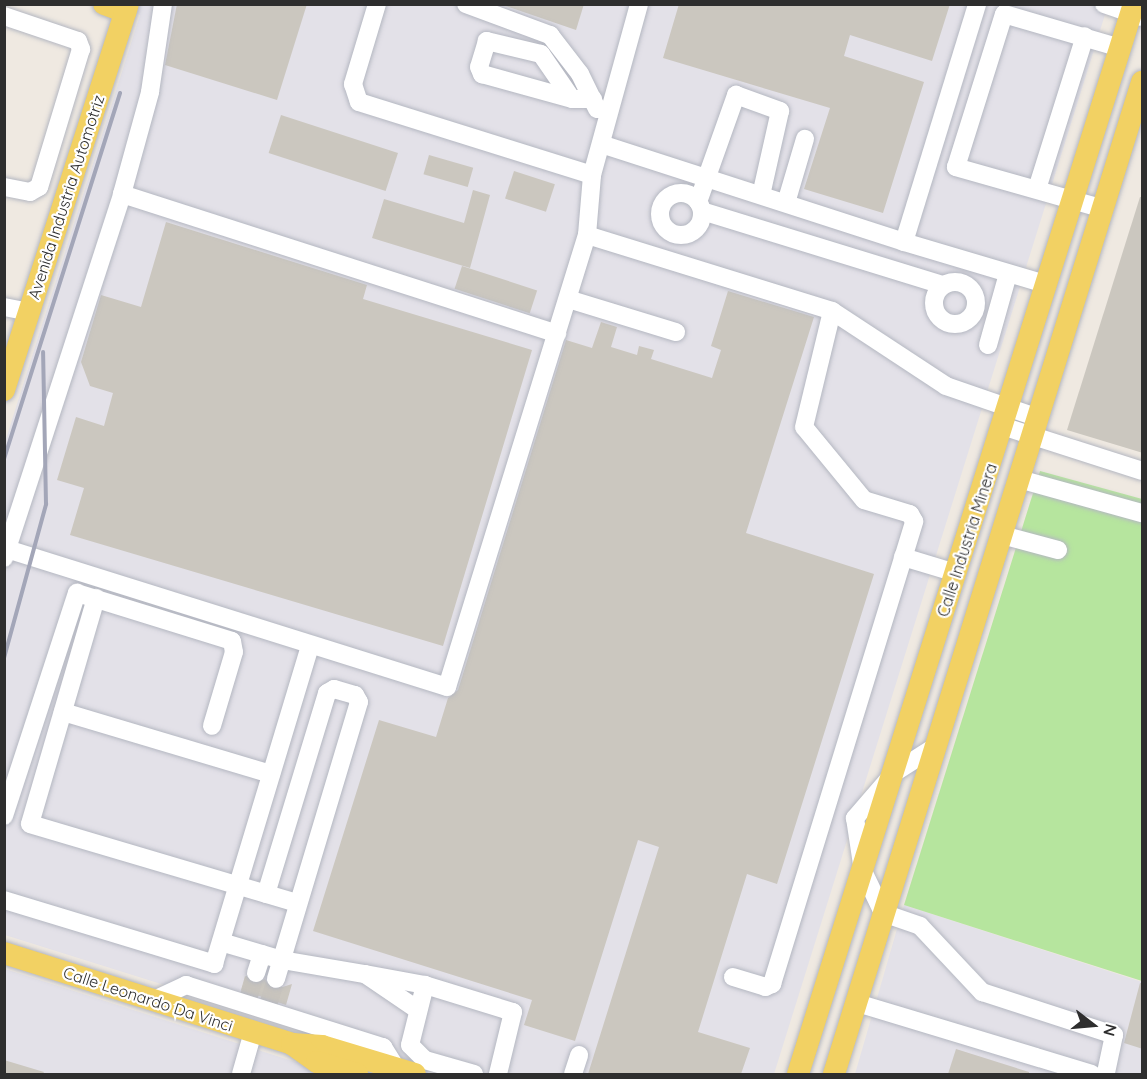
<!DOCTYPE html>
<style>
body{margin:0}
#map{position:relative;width:1147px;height:1079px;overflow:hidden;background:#efe9e1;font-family:Quicksand,sans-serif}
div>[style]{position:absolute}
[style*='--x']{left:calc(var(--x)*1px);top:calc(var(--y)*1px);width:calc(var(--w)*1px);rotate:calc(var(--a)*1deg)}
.industrial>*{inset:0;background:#e3e1e8}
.green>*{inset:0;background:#b6e59e}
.building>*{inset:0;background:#cbc7bf;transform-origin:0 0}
.minor-tunnel>*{height:18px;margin-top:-9px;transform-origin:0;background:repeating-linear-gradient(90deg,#c8c4bd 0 18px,transparent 0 27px)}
.roads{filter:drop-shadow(0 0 2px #b4b7c1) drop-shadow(0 0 2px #b4b7c1)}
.minor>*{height:18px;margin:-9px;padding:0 9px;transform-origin:9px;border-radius:9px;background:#fff}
.minor>.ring{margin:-9px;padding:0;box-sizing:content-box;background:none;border:18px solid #fff;border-radius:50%}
.major>*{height:22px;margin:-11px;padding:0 11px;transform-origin:11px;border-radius:11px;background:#f2d163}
.rail>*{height:4px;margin:-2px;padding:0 2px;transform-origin:2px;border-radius:2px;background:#a3a6b8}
span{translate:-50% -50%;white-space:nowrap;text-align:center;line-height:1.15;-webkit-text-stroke:4.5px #fff;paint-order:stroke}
.street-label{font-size:16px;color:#2e2e2e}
.frame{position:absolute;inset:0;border:6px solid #2e2e2e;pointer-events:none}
.north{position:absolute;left:1063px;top:995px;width:60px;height:60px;-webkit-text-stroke:4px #fff;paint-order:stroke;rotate:106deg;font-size:16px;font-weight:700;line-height:24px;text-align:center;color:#2e2e2e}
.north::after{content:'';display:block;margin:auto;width:21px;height:27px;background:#2e2e2e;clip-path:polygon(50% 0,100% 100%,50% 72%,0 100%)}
</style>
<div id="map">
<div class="industrial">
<i style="clip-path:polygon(108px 5px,1108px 5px,774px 1074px,448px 1074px,5px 935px,5px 442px,140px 15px)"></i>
<i style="clip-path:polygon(904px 905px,1142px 982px,1142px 1074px,855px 1074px)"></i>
<i style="clip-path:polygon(5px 969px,333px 1074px,5px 1074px)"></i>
</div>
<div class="green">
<i style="clip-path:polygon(1040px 471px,1142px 499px,1142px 981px,904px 905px)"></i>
</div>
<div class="building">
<i style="clip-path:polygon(177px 4px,307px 4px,277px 100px,165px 65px)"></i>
<i style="clip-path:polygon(500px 4px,584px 4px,576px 30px)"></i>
<i style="clip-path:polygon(679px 4px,950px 4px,932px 61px,850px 35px,844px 56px,924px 82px,883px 213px,804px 189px,830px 108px,663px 58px)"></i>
<i style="left:281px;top:115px;width:123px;height:40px;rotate:18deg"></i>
<i style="left:429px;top:155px;width:46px;height:20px;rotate:16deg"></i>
<i style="left:514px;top:171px;width:43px;height:29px;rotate:18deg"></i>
<i style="clip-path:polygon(473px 190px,490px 195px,470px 268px,372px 238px,384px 199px,464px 223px)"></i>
<i style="clip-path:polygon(1140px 197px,1143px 197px,1143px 453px,1067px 430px)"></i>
<i style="clip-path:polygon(166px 222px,367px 285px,363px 299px,532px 350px,443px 646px,70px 535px,84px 488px,57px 480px,76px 417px,104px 426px,113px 393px,90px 386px,81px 362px,101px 295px,141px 307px)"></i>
<i style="left:462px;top:266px;width:79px;height:24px;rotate:18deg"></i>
<i style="clip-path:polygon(728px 291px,814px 317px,746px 533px,874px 574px,777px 884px,747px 874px,698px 1032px,750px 1048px,741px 1074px,588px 1074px,659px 847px,638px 840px,575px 1041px,524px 1025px,532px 1000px,313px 931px,379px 720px,436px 737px,448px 698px,458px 690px,566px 340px,592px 348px,601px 322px,617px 327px,611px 347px,637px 355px,639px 346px,654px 350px,651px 359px,712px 378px,721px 350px,711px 346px)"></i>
<i style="clip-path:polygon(245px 976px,253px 984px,265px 979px,273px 990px,292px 984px,286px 1005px,241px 990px)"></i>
<i style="clip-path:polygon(1140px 983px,1143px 983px,1143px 1049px,1124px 1043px)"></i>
<i style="clip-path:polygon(956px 1049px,1029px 1072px,1029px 1074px,948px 1074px)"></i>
<i style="clip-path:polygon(4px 1060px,44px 1072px,43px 1074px,4px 1074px)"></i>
</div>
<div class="minor-tunnel">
<i style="--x:249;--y:996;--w:24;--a:-73"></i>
<i style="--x:269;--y:1002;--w:24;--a:-73"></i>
</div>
<div class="roads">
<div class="minor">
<i style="--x:377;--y:4;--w:84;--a:106.7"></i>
<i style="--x:353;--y:84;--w:19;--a:72"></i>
<i style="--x:359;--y:102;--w:244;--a:17.4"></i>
<i style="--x:466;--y:4;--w:90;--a:20.3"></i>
<i style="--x:550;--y:35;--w:49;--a:52.4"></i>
<i style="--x:580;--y:74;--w:39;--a:64"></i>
<i style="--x:1104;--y:4;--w:40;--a:18.9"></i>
<i style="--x:4;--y:16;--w:78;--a:18.7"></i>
<i style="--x:78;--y:41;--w:9;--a:69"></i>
<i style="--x:81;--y:49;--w:144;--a:106.9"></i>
<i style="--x:39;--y:187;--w:10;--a:151"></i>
<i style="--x:30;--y:192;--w:26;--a:-169"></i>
<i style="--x:572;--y:99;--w:55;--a:-124.6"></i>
<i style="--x:541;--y:54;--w:56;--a:-166.5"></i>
<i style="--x:487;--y:41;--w:27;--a:107"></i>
<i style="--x:479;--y:67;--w:8;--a:67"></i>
<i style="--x:482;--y:74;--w:93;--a:15.5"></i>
<i style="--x:572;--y:99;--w:21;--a:0"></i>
<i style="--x:601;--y:144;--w:318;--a:17.9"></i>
<i style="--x:904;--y:242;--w:249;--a:-72.9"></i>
<i style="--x:1037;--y:189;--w:160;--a:-72.6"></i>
<i class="ring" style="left:660px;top:193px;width:24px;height:24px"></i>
<i style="--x:122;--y:194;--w:457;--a:17.8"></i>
<i style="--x:698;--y:202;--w:114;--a:-70.4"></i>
<i style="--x:736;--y:95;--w:47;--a:20"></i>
<i style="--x:780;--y:111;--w:86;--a:102.7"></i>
<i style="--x:786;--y:203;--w:67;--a:-73.5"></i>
<i style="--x:1104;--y:209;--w:154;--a:-164.2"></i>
<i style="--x:956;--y:167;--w:160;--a:-72.6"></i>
<i style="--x:1004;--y:14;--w:121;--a:16.3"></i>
<i style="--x:702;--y:211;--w:252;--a:17.1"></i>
<i style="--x:587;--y:235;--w:257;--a:17.2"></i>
<i style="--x:832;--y:311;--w:136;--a:33.3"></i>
<i style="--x:946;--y:386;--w:98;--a:19"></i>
<i style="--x:904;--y:242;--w:147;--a:16.6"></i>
<i class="ring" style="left:934px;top:282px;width:24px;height:24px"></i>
<i style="--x:568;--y:299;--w:113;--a:17"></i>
<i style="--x:4;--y:307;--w:25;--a:11"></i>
<i style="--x:988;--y:345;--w:74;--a:-74.3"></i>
<i style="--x:1002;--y:426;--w:147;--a:17.8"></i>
<i style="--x:1019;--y:479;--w:128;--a:15.5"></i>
<i style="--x:1002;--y:535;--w:58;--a:15"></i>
<i style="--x:7;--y:549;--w:461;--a:17.4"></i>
<i style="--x:447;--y:687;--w:473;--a:-72.8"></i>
<i style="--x:587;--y:235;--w:60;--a:-85.2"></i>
<i style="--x:592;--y:175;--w:177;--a:-74.6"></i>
<i style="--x:903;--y:557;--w:55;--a:16.8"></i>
<i style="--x:4;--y:558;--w:383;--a:-72"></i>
<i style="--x:122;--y:194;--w:106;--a:-74.6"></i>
<i style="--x:150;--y:92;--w:89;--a:-81.6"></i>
<i style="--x:96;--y:598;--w:235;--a:106.3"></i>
<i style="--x:30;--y:824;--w:278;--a:16.5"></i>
<i style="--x:63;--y:712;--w:217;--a:16.6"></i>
<i style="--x:936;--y:746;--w:50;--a:147.3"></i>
<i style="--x:894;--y:773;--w:60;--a:130.9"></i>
<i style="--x:855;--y:818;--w:54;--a:81.4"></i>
<i style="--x:863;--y:871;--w:47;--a:64.5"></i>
<i style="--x:883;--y:913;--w:39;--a:19"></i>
<i style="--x:920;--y:926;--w:91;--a:46.8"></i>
<i style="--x:982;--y:992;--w:139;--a:18"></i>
<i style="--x:1114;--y:1035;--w:40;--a:102"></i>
<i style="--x:4;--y:816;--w:235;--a:-71.9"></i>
<i style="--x:77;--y:593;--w:162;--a:17.2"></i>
<i style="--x:232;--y:641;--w:11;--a:80"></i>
<i style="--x:234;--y:652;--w:77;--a:106.6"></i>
<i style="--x:266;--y:894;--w:210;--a:-73.1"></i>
<i style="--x:327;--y:693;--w:8;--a:-30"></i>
<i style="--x:334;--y:689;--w:22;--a:16"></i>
<i style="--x:355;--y:695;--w:8;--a:60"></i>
<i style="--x:359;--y:702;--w:289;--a:106.7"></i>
<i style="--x:4;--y:900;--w:220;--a:16.9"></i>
<i style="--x:214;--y:964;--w:332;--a:-73.2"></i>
<i style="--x:221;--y:942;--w:64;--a:16.4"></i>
<i style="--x:282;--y:960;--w:84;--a:9.6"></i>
<i style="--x:256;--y:973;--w:20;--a:-72"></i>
<i style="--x:733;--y:977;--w:34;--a:17"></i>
<i style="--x:765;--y:987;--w:8;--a:-23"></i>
<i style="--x:772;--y:984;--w:484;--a:-72.9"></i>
<i style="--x:914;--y:521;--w:8;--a:-120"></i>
<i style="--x:910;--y:514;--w:48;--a:-163.1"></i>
<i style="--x:864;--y:500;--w:94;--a:-129.4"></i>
<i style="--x:804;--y:427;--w:119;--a:-76.4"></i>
<i style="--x:152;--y:1001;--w:38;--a:-25"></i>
<i style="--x:186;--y:985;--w:207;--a:17.5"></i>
<i style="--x:383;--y:1047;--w:26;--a:58"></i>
<i style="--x:857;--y:1003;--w:245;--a:16.8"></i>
<i style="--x:418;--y:1010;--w:64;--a:-145.8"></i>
<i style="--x:365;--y:974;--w:61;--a:10.4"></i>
<i style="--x:241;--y:1074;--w:44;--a:-74.1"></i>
<i style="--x:474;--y:1074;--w:51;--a:-164.1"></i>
<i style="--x:425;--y:1060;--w:21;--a:-135"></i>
<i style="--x:410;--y:1045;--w:62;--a:-76"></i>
<i style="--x:425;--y:985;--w:92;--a:17.1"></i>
<i style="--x:513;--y:1012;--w:64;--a:103.6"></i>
<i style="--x:573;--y:1074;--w:20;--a:-72"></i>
</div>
<div class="major">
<i style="--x:104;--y:4;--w:23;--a:20"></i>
<i style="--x:4;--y:390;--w:405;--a:-72.2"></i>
<i style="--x:4;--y:953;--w:302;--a:17.5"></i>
<i style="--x:292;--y:1044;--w:30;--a:4"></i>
<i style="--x:322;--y:1046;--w:97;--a:16.8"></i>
<i style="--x:292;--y:1044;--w:31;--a:36"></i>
<i style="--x:317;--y:1062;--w:42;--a:16.7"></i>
<i style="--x:798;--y:1074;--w:1122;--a:-72.57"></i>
<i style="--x:834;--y:1074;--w:1039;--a:-72.75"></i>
</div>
</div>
<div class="rail">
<i style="--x:4;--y:459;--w:384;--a:-72.4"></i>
<i style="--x:4;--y:658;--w:160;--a:-74.7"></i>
<i style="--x:46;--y:504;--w:152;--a:-91.1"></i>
</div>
<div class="street-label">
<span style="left:66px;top:197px;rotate:-72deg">Avenida Industria Automotriz</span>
<span style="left:967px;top:540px;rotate:-72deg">Calle Industria Minera</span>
<span style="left:148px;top:999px;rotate:18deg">Calle Leonardo Da Vinci</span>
</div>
<div class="frame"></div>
<div class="north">N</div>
</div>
